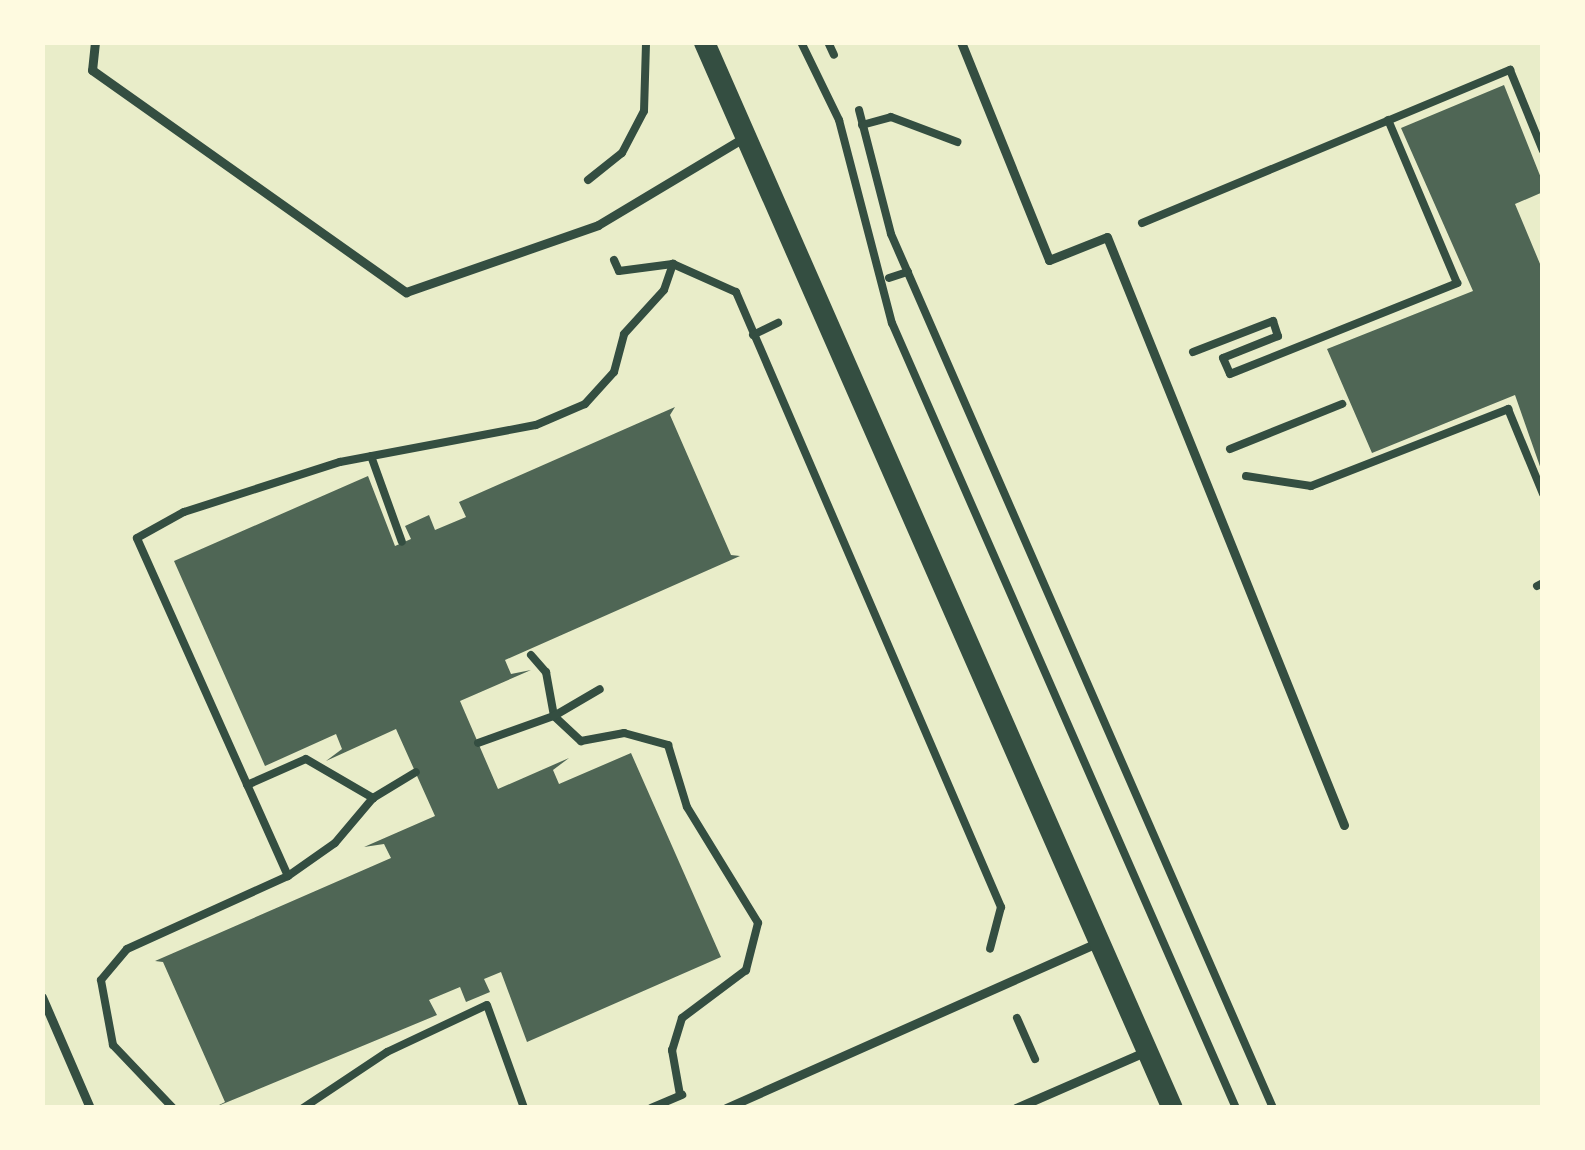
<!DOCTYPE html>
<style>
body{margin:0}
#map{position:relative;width:1585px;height:1150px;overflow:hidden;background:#e9edc9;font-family:"Space Grotesk",sans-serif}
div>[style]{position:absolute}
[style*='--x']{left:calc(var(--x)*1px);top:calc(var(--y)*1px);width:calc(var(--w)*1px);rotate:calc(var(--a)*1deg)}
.building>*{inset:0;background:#4f6655}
.path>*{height:8px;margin:-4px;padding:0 4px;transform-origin:4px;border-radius:4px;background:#344e41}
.service>*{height:9px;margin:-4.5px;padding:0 4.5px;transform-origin:4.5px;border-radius:4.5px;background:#344e41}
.tertiary>*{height:21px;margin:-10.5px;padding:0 10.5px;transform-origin:10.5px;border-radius:10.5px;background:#344e41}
span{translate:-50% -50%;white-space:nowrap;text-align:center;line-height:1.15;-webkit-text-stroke:9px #fefae0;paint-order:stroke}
.frame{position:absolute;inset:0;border:45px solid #fefae0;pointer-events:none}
</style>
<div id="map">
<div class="building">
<i style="clip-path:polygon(1504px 85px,1543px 183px,1543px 192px,1515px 204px,1543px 271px,1543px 475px,1515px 395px,1372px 453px,1327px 349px,1473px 291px,1401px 128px)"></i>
<i style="clip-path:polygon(675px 407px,670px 415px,731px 555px,740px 556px,505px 660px,511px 674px,531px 670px,460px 701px,498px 789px,569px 758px,553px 770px,559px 784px,631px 753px,721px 957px,527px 1042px,501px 972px,484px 979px,490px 992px,466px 1002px,460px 987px,429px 1000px,437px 1015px,213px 1108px,225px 1102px,163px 962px,155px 961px,391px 858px,384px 844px,364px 847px,435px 816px,396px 729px,326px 761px,342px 749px,336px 734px,265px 766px,174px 561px,368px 476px,395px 546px,411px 539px,405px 526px,429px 515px,435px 530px,466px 517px,459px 502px)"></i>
</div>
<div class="path">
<i style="--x:801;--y:42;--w:87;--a:64"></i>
<i style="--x:839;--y:120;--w:210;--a:75.4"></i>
<i style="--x:892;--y:323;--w:857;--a:66.34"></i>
<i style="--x:828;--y:42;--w:14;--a:65"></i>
<i style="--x:859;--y:110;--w:128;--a:75.5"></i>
<i style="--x:891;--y:234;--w:954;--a:66.39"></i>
<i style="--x:862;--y:125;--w:30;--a:-15"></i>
<i style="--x:891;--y:117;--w:71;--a:20.7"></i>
<i style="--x:588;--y:180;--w:43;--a:-38.5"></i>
<i style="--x:622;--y:153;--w:47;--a:-62.4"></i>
<i style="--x:644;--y:111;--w:69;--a:-88.3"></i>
<i style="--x:1142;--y:223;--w:399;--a:-22.6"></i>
<i style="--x:1510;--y:70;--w:87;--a:67.8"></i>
<i style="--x:614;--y:260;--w:12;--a:66"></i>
<i style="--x:619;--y:271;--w:54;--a:-7.4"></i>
<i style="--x:673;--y:264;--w:69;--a:24"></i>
<i style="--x:736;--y:292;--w:670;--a:66.69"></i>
<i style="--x:1001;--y:907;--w:43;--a:104.7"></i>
<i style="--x:889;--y:278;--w:20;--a:-18"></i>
<i style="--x:753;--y:335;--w:28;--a:-26"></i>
<i style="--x:1193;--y:352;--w:86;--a:-21.2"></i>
<i style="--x:1273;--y:321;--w:16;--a:72"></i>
<i style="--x:1278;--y:336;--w:59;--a:158.2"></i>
<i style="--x:1223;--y:358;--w:17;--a:66"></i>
<i style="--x:1230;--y:374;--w:245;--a:-21.8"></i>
<i style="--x:1457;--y:283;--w:177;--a:-112.9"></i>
<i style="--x:1230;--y:449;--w:121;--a:-21.9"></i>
<i style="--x:371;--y:456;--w:91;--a:70.2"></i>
<i style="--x:1246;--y:476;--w:66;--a:8.7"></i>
<i style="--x:1311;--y:486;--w:212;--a:-21.3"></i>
<i style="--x:1508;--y:409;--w:92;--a:67.6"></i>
<i style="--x:1537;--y:586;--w:7;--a:-27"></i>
<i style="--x:531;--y:655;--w:23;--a:49"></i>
<i style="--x:546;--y:672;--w:45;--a:79.7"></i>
<i style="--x:554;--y:716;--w:37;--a:43"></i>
<i style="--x:581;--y:741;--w:44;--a:-10.5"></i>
<i style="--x:624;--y:733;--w:46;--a:15.3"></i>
<i style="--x:668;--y:745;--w:65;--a:73"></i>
<i style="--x:687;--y:807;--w:136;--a:58.5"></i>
<i style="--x:758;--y:923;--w:49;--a:104.3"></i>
<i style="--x:746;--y:970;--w:80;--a:143.1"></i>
<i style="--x:682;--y:1018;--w:34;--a:107"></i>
<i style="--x:672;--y:1050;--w:46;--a:79.9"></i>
<i style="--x:478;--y:743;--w:81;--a:-19.6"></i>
<i style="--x:554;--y:716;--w:53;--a:-30.4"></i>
<i style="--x:247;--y:785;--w:64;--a:-23.8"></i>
<i style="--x:306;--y:759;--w:78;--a:30.2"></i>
<i style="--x:288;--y:876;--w:370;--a:-114.1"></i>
<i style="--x:137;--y:538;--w:54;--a:-29"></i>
<i style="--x:184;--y:512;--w:164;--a:-17.8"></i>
<i style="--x:340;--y:462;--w:199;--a:-10.7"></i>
<i style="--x:536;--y:425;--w:53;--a:-23.2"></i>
<i style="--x:585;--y:404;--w:43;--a:-47.8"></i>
<i style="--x:614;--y:372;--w:39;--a:-75"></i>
<i style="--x:624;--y:334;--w:59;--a:-47.7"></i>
<i style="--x:664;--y:290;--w:28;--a:-71"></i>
<i style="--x:1017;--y:1018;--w:45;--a:66.3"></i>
<i style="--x:173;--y:1108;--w:87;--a:-133.6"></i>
<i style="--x:113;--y:1045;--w:66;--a:-100.5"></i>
<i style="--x:101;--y:980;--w:40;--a:-50"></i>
<i style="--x:127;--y:949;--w:177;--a:-24.4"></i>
<i style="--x:288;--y:876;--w:57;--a:-35.1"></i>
<i style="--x:335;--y:843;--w:59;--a:-49.8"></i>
<i style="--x:373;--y:798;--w:50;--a:-31.2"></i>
<i style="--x:303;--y:1108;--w:101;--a:-33.7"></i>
<i style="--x:387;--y:1052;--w:110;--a:-25.2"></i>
<i style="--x:487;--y:1005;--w:109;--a:70.2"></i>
<i style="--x:651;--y:1108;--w:34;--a:-23"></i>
</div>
<div class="service">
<i style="--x:95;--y:42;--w:28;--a:96"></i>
<i style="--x:92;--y:70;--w:385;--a:35.3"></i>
<i style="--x:406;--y:292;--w:203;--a:-19.2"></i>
<i style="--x:598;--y:225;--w:174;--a:-30.9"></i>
<i style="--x:961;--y:42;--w:235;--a:68"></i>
<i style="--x:1049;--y:260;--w:62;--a:-21.6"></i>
<i style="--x:1107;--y:237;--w:634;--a:68.05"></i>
<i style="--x:42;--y:997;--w:121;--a:66.6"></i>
<i style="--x:726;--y:1108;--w:406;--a:-24"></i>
<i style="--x:1016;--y:1108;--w:143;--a:-23.5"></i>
</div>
<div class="tertiary">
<i style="--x:704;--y:42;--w:1164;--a:66.3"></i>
</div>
<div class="frame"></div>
</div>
